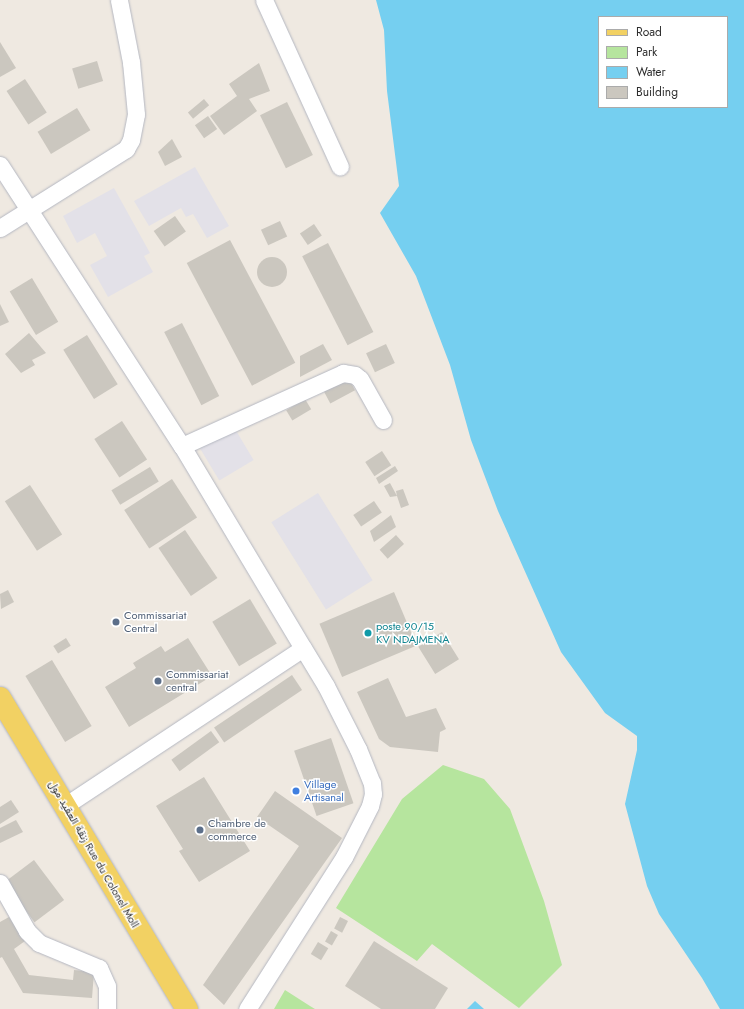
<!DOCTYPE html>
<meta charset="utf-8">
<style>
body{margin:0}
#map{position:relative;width:744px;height:1009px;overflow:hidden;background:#efe9e1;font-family:Jost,Vazirmatn,sans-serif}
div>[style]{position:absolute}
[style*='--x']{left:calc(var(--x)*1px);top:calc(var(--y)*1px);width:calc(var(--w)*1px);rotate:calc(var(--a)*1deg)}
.industrial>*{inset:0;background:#e3e1e8;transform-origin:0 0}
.green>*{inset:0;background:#b6e59e}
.water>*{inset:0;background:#75cff0}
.building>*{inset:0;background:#cbc7bf;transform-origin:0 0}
.round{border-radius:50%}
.roads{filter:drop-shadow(0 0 1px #b4b7c1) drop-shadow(0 0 1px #b4b7c1)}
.minor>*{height:17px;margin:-8.5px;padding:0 8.5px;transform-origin:8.5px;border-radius:8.5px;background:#fff}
.major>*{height:22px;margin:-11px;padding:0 11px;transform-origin:11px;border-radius:11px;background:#f2d163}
.dots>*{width:11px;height:11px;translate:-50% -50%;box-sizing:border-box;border:2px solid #fff;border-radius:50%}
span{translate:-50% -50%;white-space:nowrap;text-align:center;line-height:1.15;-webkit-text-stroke:3px #fff;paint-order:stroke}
.service-label{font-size:11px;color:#4e5e75}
.left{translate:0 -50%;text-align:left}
.culture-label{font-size:11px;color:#0d838f}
.shop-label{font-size:11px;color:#366cbe}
.street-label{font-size:11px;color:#2e2e2e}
.legend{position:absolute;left:598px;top:16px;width:130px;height:92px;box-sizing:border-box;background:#fff;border:1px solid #ababab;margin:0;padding:5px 7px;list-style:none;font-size:12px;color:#2e2e2e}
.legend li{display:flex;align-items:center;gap:8px;height:20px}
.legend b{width:20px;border:1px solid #ababab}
</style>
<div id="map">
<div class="industrial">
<i style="clip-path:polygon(195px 167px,229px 226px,207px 238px,193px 214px,186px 217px,181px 208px,149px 226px,134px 201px)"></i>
<i style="clip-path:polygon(114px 188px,150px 253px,144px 256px,153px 272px,108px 297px,90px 265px,107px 256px,95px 233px,77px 243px,63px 216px)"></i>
<i style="left:232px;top:424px;width:42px;height:40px;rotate:59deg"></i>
<i style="left:318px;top:493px;width:103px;height:55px;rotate:58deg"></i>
</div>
<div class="green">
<i style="clip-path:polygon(443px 765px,484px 779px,510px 809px,544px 901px,562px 965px,519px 1008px,432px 944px,417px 961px,336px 908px,402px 799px)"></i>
<i style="clip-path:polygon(285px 990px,310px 1006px,315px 1009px,274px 1009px)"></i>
</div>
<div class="water">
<i style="clip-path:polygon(evenodd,376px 0,744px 0,744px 1009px,720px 1009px,702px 978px,659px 914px,647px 886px,625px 804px,637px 750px,637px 736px,605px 713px,561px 652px,498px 511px,471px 440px,450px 365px,416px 276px,380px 213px,399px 186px,387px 91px,384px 30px,376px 0,599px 17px,727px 17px,727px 107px,599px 107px,599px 17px)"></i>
<i style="clip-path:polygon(475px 1001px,484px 1009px,467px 1009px)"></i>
</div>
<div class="building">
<i style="clip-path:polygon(0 42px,16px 68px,0 77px)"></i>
<i style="left:97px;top:61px;width:21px;height:26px;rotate:73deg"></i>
<i style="clip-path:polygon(259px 63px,270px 91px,249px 99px,257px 111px,224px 135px,210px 116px,237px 96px,229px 84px)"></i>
<i style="left:25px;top:79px;width:40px;height:22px;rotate:57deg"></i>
<i style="left:204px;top:99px;width:8px;height:21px;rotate:50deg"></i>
<i style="left:287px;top:102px;width:59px;height:30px;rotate:64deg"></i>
<i style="left:77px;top:108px;width:26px;height:46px;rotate:59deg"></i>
<i style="left:208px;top:116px;width:16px;height:16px;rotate:55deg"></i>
<i style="clip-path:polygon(172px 139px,182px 157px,165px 166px,158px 152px)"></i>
<i style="left:175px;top:216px;width:19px;height:26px;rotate:55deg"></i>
<i style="left:280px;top:221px;width:17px;height:21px;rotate:65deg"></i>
<i style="left:314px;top:224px;width:14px;height:17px;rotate:56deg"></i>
<i style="left:230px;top:240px;width:139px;height:49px;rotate:62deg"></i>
<i style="left:328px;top:243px;width:100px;height:29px;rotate:63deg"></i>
<i class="round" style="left:257px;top:257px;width:30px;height:30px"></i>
<i style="left:32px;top:278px;width:51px;height:26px;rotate:59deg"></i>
<i style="clip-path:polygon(0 304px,9px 322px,0 326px)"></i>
<i style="left:182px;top:323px;width:82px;height:20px;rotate:63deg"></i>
<i style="clip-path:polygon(29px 333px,46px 353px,32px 360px,35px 365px,21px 373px,5px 354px)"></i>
<i style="left:87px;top:335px;width:58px;height:28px;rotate:58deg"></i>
<i style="clip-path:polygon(323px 344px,332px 360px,300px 377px,300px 356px)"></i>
<i style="left:386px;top:344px;width:21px;height:22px;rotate:65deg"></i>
<i style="left:348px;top:377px;width:15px;height:28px;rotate:62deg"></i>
<i style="left:305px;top:399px;width:12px;height:22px;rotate:59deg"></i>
<i style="left:122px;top:421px;width:46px;height:33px;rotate:57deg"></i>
<i style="left:382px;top:451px;width:17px;height:20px;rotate:57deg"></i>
<i style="clip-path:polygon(395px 466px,398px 471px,379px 484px,376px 478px)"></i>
<i style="left:150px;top:467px;width:17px;height:45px;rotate:59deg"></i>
<i style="left:172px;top:479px;width:46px;height:57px;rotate:57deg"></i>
<i style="clip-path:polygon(390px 483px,397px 496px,396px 491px,403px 489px,409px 505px,401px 508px,397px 496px,390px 497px,384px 486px)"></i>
<i style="left:30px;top:485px;width:59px;height:30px;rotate:57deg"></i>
<i style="left:374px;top:501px;width:14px;height:25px;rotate:56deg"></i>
<i style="clip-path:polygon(391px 515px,396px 527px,374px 542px,370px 531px)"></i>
<i style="left:185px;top:530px;width:58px;height:32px;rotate:56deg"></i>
<i style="left:396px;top:535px;width:12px;height:22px;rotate:48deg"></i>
<i style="clip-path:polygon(8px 590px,14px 602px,1px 609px,0 594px)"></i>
<i style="left:394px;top:592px;width:58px;height:81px;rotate:67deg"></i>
<i style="left:250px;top:599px;width:52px;height:44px;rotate:59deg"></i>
<i style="left:442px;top:632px;width:32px;height:28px;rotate:58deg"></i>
<i style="left:66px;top:638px;width:9px;height:15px;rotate:58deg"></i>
<i style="clip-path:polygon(188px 638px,212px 676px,129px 727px,105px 687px,136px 668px,133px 663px,161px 646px,165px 652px)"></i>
<i style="left:52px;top:660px;width:77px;height:31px;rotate:59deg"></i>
<i style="left:292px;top:675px;width:18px;height:94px;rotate:56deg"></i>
<i style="clip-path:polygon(388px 678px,406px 717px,436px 708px,446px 729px,440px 732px,438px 752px,390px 747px,379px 739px,357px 692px)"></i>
<i style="left:211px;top:731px;width:14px;height:49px;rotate:54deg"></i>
<i style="left:331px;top:738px;width:69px;height:39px;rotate:71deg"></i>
<i style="clip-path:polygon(204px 777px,250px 851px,199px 882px,179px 851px,183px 849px,156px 806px)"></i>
<i style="clip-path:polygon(275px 791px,342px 838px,224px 1005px,203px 985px,299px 846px,257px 817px)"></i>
<i style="clip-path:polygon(11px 800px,19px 812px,0 824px,0 807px)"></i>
<i style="clip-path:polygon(16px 820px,23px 832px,0 843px,0 828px)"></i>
<i style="left:34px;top:860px;width:50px;height:37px;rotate:53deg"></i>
<i style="clip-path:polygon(9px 917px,25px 941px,14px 949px,29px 975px,73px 980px,74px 970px,94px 972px,92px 998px,23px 993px,2px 957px,0 958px,0 922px)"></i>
<i style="left:340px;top:917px;width:9px;height:13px;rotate:27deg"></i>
<i style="left:331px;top:931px;width:8px;height:12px;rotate:30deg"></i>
<i style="clip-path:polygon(374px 941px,448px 988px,435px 1009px,381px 1009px,345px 986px)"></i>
<i style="left:318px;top:942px;width:12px;height:14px;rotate:31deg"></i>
</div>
<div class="roads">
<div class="minor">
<i style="--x:264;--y:0;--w:183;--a:65.5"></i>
<i style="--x:0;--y:165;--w:335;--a:57.1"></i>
<i style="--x:182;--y:446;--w:235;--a:59.1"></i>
<i style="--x:0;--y:228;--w:149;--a:-32.1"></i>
<i style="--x:126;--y:149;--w:10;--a:-61"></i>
<i style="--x:131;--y:140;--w:26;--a:-79"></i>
<i style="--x:136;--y:114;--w:52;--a:-95.5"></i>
<i style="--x:131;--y:62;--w:63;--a:-101"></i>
<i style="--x:182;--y:446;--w:177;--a:-24.4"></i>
<i style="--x:343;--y:373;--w:12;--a:9"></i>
<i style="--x:355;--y:375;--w:6;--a:39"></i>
<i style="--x:360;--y:379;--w:47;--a:60.7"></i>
<i style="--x:66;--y:805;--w:284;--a:-33.5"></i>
<i style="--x:303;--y:648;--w:44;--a:58.8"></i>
<i style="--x:326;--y:686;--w:71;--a:63.1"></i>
<i style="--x:358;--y:749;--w:37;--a:68"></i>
<i style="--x:372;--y:783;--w:11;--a:85"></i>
<i style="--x:373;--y:794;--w:12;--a:104"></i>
<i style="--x:370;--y:806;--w:57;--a:117"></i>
<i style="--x:344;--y:857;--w:180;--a:122.5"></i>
<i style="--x:0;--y:883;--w:55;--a:60.6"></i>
<i style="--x:27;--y:931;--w:17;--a:45"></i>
<i style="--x:39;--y:943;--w:65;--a:22.6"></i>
<i style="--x:99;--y:968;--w:20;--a:66"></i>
<i style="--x:107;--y:986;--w:23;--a:90"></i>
</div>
<div class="major">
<i style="--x:0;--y:698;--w:363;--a:59"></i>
</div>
</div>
<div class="dots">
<i style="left:116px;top:622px;background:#5c6f8a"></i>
<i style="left:368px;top:633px;background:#0f9aa8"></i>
<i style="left:158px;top:681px;background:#5c6f8a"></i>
<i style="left:296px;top:791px;background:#3f7fe0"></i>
<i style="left:200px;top:830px;background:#5c6f8a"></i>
</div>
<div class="service-label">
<span class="left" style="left:124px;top:622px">Commissariat<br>Central</span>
<span class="left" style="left:166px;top:681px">Commissariat<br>central</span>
<span class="left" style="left:208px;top:830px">Chambre de<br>commerce</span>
</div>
<div class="culture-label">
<span class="left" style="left:376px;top:633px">poste 90/15<br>KV NDAJMENA</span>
</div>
<div class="shop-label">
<span class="left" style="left:304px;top:791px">Village<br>Artisanal</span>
</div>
<div class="street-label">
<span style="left:94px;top:854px;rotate:60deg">زنقة العقيد مول Rue du Colonel Moll</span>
</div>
<ul class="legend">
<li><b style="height:5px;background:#f2d163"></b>Road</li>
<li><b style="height:11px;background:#b6e59e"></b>Park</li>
<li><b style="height:11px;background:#75cff0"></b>Water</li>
<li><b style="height:11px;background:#cbc7bf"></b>Building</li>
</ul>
</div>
